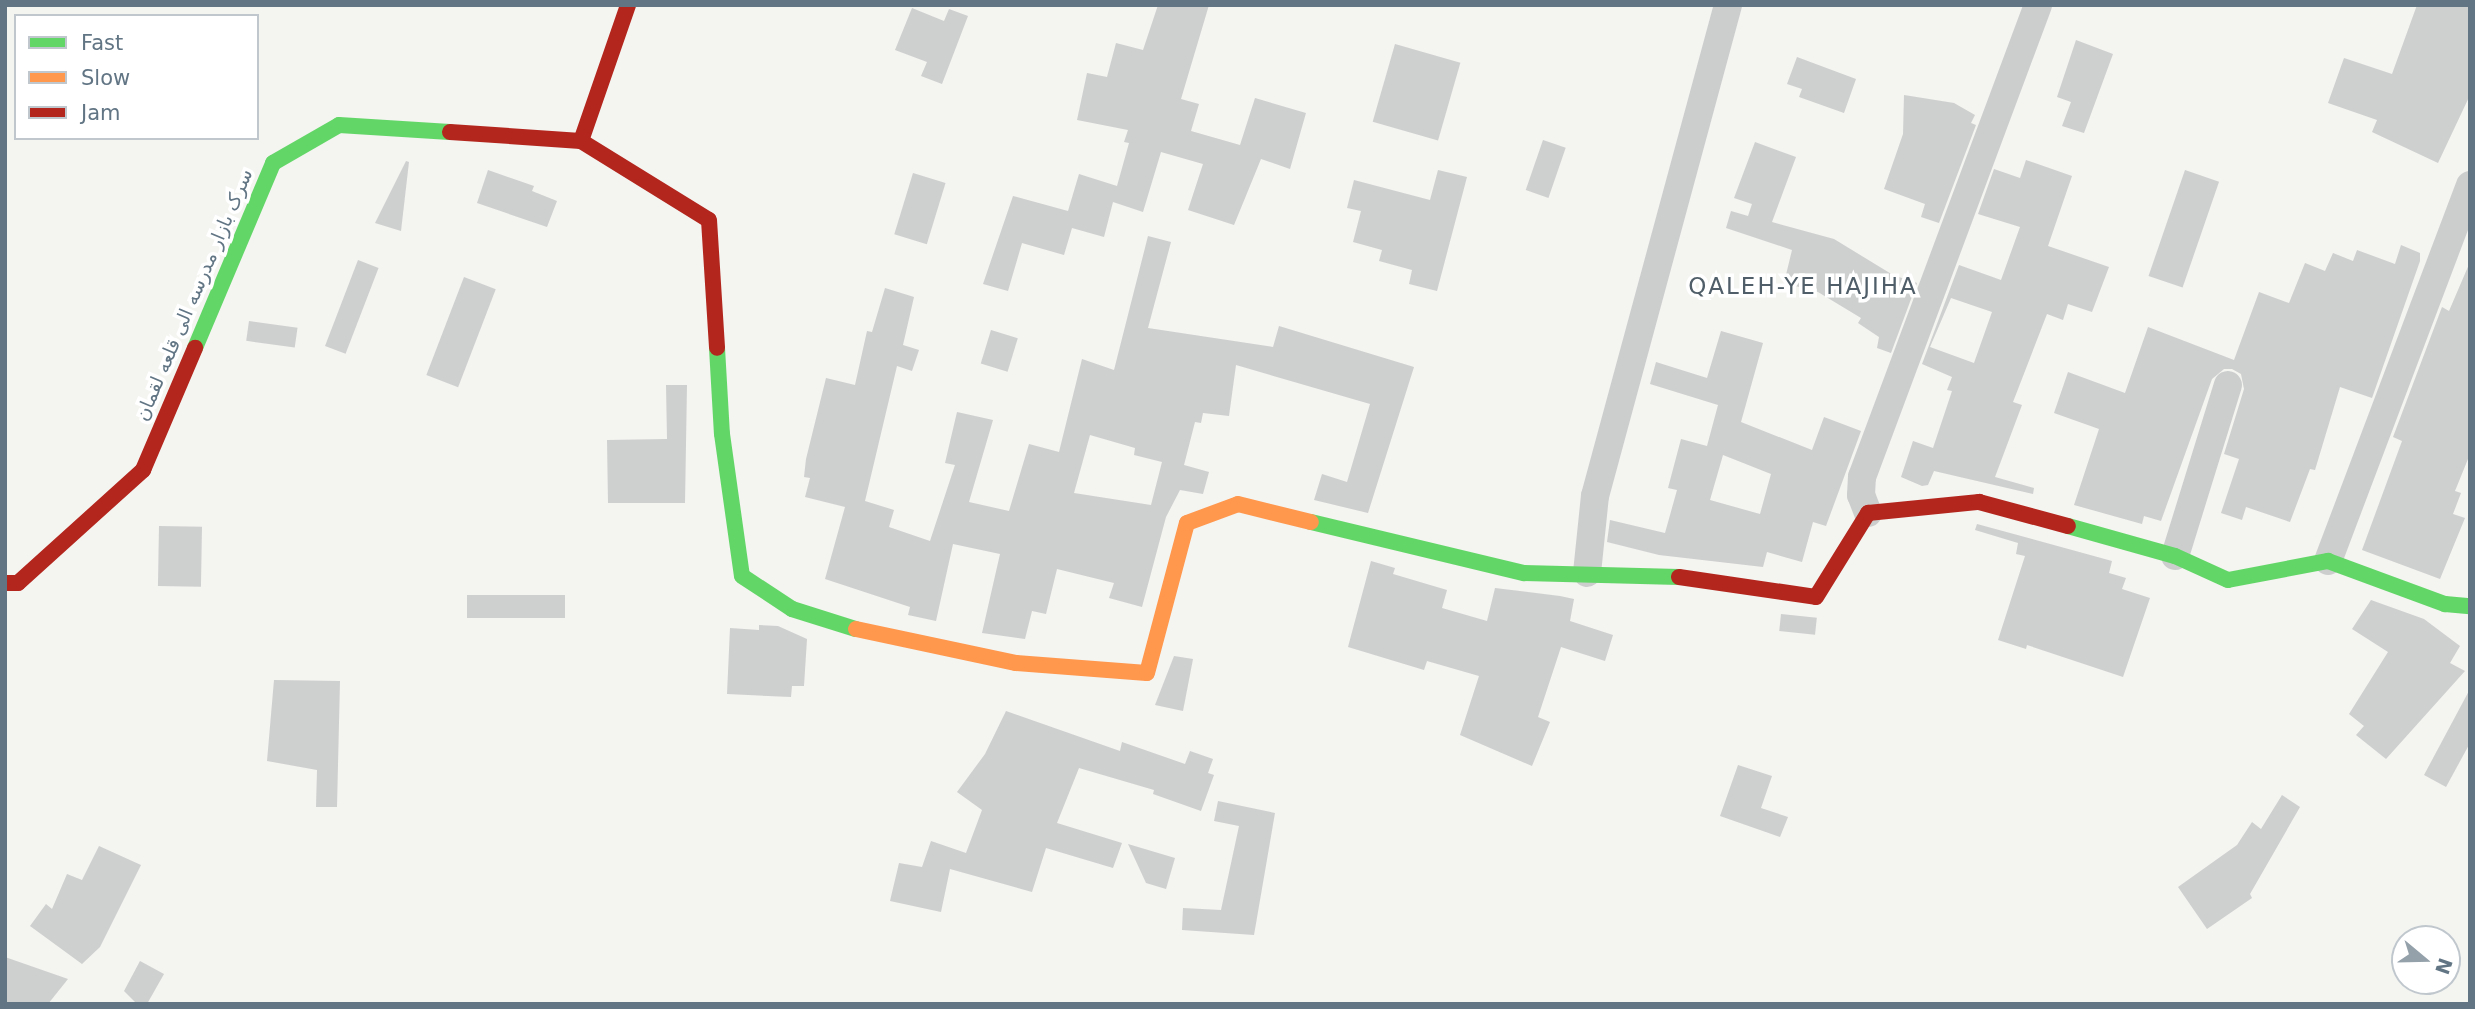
<!DOCTYPE html>
<meta charset="utf-8">
<style>
body{margin:0}
#map{position:relative;width:2475px;height:1009px;overflow:hidden;background:#f4f4f1;font-family:"DejaVu Sans",Vazirmatn,sans-serif}
div>[style]{position:absolute}
[style*='--x']{left:calc(var(--x)*1px);top:calc(var(--y)*1px);width:calc(var(--w)*1px);rotate:calc(var(--a)*1deg)}
.building>*{inset:0;background:#ced0cf;transform-origin:0 0}
.street>*{height:28px;margin:-14px;padding:0 14px;transform-origin:14px;border-radius:14px;background:#cccece}
.fast>*{height:16px;margin:-8px;padding:0 8px;transform-origin:8px;border-radius:8px;background:#63d668}
.slow>*{height:16px;margin:-8px;padding:0 8px;transform-origin:8px;border-radius:8px;background:#ff974d}
.jam>*{height:16px;margin:-8px;padding:0 8px;transform-origin:8px;border-radius:8px;background:#b3261e}
span{translate:-50% -50%;white-space:nowrap;text-align:center;line-height:1.15;-webkit-text-stroke:7px #fff;paint-order:stroke}
.street-label{font-size:19px;color:#617584}
.quarter-label{font-size:23px;color:#4f5e68;letter-spacing:2px}
.frame{position:absolute;inset:0;border:7px solid #617584;pointer-events:none}
.legend{position:absolute;left:14px;top:14px;width:245px;height:126px;box-sizing:border-box;background:#fff;border:2px solid #c0c8ce;margin:0;padding:9px 12px;list-style:none;font-size:21px;color:#617584}
.legend li{display:flex;align-items:center;gap:14px;height:35px}
.legend b{width:35px;border:2px solid #c0c8ce}
.north{position:absolute;left:2391px;top:925px;width:70px;height:70px;box-sizing:border-box;background:#fff;border:2px solid #c0c8ce;border-radius:50%;rotate:109deg;font-size:19px;font-weight:700;line-height:28px;text-align:center;color:#617584}
.north::after{content:'';display:block;margin:auto;width:24px;height:32px;background:#94a1aa;clip-path:polygon(50% 0,100% 100%,50% 72%,0 100%)}
</style>
<div id="map">
<div class="building">
<i style="clip-path:polygon(1158px 5px,1209px 5px,1181px 99px,1199px 104px,1191px 131px,1240px 145px,1255px 98px,1306px 113px,1290px 169px,1261px 159px,1234px 225px,1188px 210px,1203px 164px,1161px 152px,1143px 212px,1113px 202px,1104px 237px,1072px 228px,1064px 255px,1022px 243px,1008px 291px,983px 284px,1013px 196px,1068px 211px,1079px 174px,1117px 186px,1129px 143px,1124px 142px,1128px 130px,1077px 120px,1087px 73px,1107px 77px,1116px 43px,1143px 50px)"></i>
<i style="clip-path:polygon(2417px 5px,2470px 5px,2470px 95px,2438px 163px,2372px 132px,2377px 120px,2328px 103px,2344px 58px,2392px 74px)"></i>
<i style="clip-path:polygon(912px 8px,944px 21px,949px 9px,968px 16px,942px 84px,921px 76px,927px 62px,895px 50px)"></i>
<i style="clip-path:polygon(2076px 40px,2113px 54px,2084px 133px,2062px 126px,2071px 102px,2057px 97px)"></i>
<i style="left:1395px;top:44px;width:68px;height:81px;rotate:16deg"></i>
<i style="clip-path:polygon(1797px 57px,1856px 79px,1844px 113px,1799px 97px,1802px 89px,1787px 84px)"></i>
<i style="clip-path:polygon(1904px 95px,1954px 103px,1975px 115px,1971px 123px,1976px 125px,1939px 223px,1921px 217px,1925px 204px,1884px 189px,1903px 134px)"></i>
<i style="left:1543px;top:140px;width:24px;height:53px;rotate:19deg"></i>
<i style="clip-path:polygon(1755px 142px,1796px 157px,1772px 222px,1834px 239px,1893px 275px,1917px 283px,1891px 353px,1877px 348px,1879px 337px,1858px 323px,1861px 318px,1818px 292px,1784px 283px,1792px 250px,1726px 228px,1731px 211px,1748px 216px,1752px 204px,1734px 198px)"></i>
<i style="clip-path:polygon(evenodd,2026px 160px,2072px 176px,2048px 246px,2109px 267px,2092px 312px,2068px 304px,2063px 320px,2047px 314px,2013px 402px,2022px 405px,1995px 477px,2034px 488px,2033px 494px,1934px 471px,1928px 485px,1922px 486px,1901px 477px,1913px 441px,1933px 448px,1952px 391px,1947px 390px,1952px 377px,1922px 364px,1959px 265px,2001px 280px,2020px 227px,1978px 214px,1994px 169px,2020px 178px,2026px 160px,1951px 298px,1992px 312px,1974px 363px,1930px 347px,1951px 298px)"></i>
<i style="clip-path:polygon(406px 161px,409px 162px,401px 231px,375px 223px)"></i>
<i style="clip-path:polygon(488px 170px,534px 186px,532px 191px,557px 201px,547px 227px,477px 203px)"></i>
<i style="clip-path:polygon(1438px 170px,1467px 177px,1437px 291px,1409px 284px,1412px 270px,1379px 261px,1382px 250px,1353px 242px,1361px 211px,1347px 208px,1354px 180px,1430px 200px)"></i>
<i style="left:2185px;top:170px;width:36px;height:112px;rotate:19deg"></i>
<i style="left:913px;top:173px;width:34px;height:64px;rotate:17deg"></i>
<i style="clip-path:polygon(evenodd,1148px 236px,1171px 242px,1148px 328px,1273px 347px,1279px 326px,1414px 367px,1368px 513px,1314px 500px,1322px 474px,1347px 482px,1370px 404px,1236px 365px,1229px 416px,1203px 413px,1201px 423px,1195px 422px,1184px 465px,1209px 472px,1203px 494px,1180px 490px,1166px 517px,1142px 607px,1109px 598px,1114px 583px,1057px 569px,1046px 614px,1032px 611px,1025px 639px,982px 633px,1000px 554px,953px 544px,936px 621px,908px 615px,910px 607px,825px 579px,845px 507px,805px 497px,810px 478px,804px 477px,806px 459px,826px 378px,855px 385px,867px 331px,872px 332px,885px 288px,914px 297px,903px 345px,919px 350px,912px 371px,897px 366px,865px 501px,894px 510px,889px 527px,930px 541px,955px 465px,945px 463px,957px 412px,993px 420px,969px 502px,1009px 511px,1029px 444px,1059px 452px,1082px 359px,1114px 370px,1148px 236px,1090px 435px,1135px 448px,1134px 455px,1162px 462px,1151px 505px,1074px 493px,1090px 435px)"></i>
<i style="clip-path:polygon(2401px 245px,2420px 253px,2420px 261px,2372px 398px,2340px 387px,2315px 470px,2310px 469px,2290px 522px,2246px 507px,2242px 520px,2221px 513px,2239px 459px,2224px 454px,2244px 389px,2241px 374px,2232px 369px,2224px 369px,2212px 379px,2161px 521px,2144px 516px,2142px 524px,2074px 505px,2099px 429px,2054px 413px,2068px 372px,2125px 393px,2148px 327px,2234px 360px,2259px 292px,2289px 303px,2305px 263px,2325px 271px,2333px 253px,2353px 261px,2357px 250px,2395px 264px)"></i>
<i style="left:358px;top:260px;width:22px;height:92px;rotate:21deg"></i>
<i style="clip-path:polygon(2470px 262px,2470px 454px,2455px 491px,2461px 493px,2453px 514px,2465px 518px,2440px 579px,2362px 550px,2402px 441px,2393px 437px,2442px 307px,2449px 311px)"></i>
<i style="left:464px;top:277px;width:34px;height:105px;rotate:21deg"></i>
<i style="left:249px;top:321px;width:49px;height:20px;rotate:8deg"></i>
<i style="left:991px;top:330px;width:28px;height:35px;rotate:17deg"></i>
<i style="clip-path:polygon(evenodd,1721px 331px,1763px 343px,1741px 422px,1812px 450px,1824px 417px,1861px 431px,1826px 526px,1813px 522px,1802px 562px,1767px 552px,1763px 567px,1659px 555px,1607px 542px,1610px 520px,1665px 533px,1677px 490px,1668px 488px,1681px 439px,1707px 446px,1718px 405px,1650px 384px,1656px 362px,1707px 378px,1721px 331px,1723px 455px,1771px 474px,1760px 514px,1710px 500px,1723px 455px)"></i>
<i style="clip-path:polygon(666px 385px,687px 385px,685px 503px,608px 503px,607px 440px,667px 439px)"></i>
<i style="clip-path:polygon(1977px 524px,2112px 561px,2109px 573px,2126px 578px,2122px 589px,2150px 598px,2123px 677px,2027px 645px,2026px 649px,1998px 640px,2025px 556px,2016px 554px,2018px 543px,1975px 530px)"></i>
<i style="left:159px;top:526px;width:43px;height:60px;rotate:1deg"></i>
<i style="clip-path:polygon(1371px 561px,1395px 568px,1393px 574px,1447px 590px,1442px 608px,1487px 621px,1495px 588px,1560px 596px,1574px 599px,1570px 621px,1613px 635px,1605px 661px,1561px 647px,1538px 717px,1550px 722px,1532px 766px,1460px 735px,1479px 676px,1427px 661px,1424px 670px,1348px 647px)"></i>
<i style="left:467px;top:595px;width:98px;height:23px"></i>
<i style="clip-path:polygon(2371px 600px,2424px 619px,2460px 646px,2450px 663px,2465px 671px,2386px 759px,2356px 735px,2364px 726px,2349px 714px,2388px 652px,2352px 629px)"></i>
<i style="left:1781px;top:614px;width:36px;height:17px;rotate:6deg"></i>
<i style="clip-path:polygon(759px 625px,778px 626px,807px 639px,804px 686px,792px 686px,791px 697px,727px 694px,730px 628px,759px 630px)"></i>
<i style="clip-path:polygon(1174px 656px,1193px 659px,1183px 711px,1155px 705px)"></i>
<i style="clip-path:polygon(274px 680px,340px 681px,337px 807px,316px 807px,317px 770px,267px 761px)"></i>
<i style="clip-path:polygon(2470px 689px,2470px 743px,2446px 787px,2424px 775px)"></i>
<i style="clip-path:polygon(1006px 711px,1120px 751px,1122px 742px,1185px 764px,1190px 751px,1213px 759px,1208px 773px,1214px 775px,1201px 811px,1153px 794px,1154px 790px,1079px 768px,1057px 823px,1122px 843px,1113px 868px,1046px 848px,1032px 892px,950px 869px,941px 912px,890px 901px,899px 863px,922px 867px,931px 841px,966px 853px,982px 810px,957px 792px,985px 754px)"></i>
<i style="clip-path:polygon(1738px 765px,1772px 776px,1761px 808px,1788px 817px,1780px 837px,1720px 816px)"></i>
<i style="clip-path:polygon(2282px 795px,2300px 807px,2250px 894px,2252px 898px,2207px 929px,2178px 887px,2237px 845px,2252px 822px,2261px 829px)"></i>
<i style="clip-path:polygon(1218px 801px,1275px 813px,1254px 935px,1182px 930px,1183px 908px,1221px 910px,1239px 826px,1214px 821px)"></i>
<i style="clip-path:polygon(1128px 844px,1175px 858px,1166px 889px,1146px 883px)"></i>
<i style="clip-path:polygon(99px 846px,141px 865px,100px 947px,82px 964px,30px 926px,46px 904px,52px 909px,67px 874px,82px 880px)"></i>
<i style="clip-path:polygon(5px 957px,68px 979px,48px 1004px,5px 1004px)"></i>
<i style="clip-path:polygon(140px 961px,164px 974px,147px 1004px,137px 1004px,124px 991px)"></i>
</div>
<div class="street">
<i style="--x:1868;--y:513;--w:19;--a:-111"></i>
<i style="--x:1861;--y:495;--w:18;--a:-87"></i>
<i style="--x:1862;--y:477;--w:504;--a:-69.55"></i>
<i style="--x:2175;--y:556;--w:179;--a:-72.8"></i>
<i style="--x:2328;--y:561;--w:402;--a:-69.3"></i>
<i style="--x:1587;--y:573;--w:77;--a:-84.1"></i>
<i style="--x:1595;--y:496;--w:509;--a:-74.84"></i>
</div>
<div class="fast">
<i style="--x:195;--y:348;--w:201;--a:-67.1"></i>
<i style="--x:273;--y:163;--w:76;--a:-29.9"></i>
<i style="--x:339;--y:125;--w:111;--a:3.6"></i>
<i style="--x:717;--y:348;--w:86;--a:86.7"></i>
<i style="--x:722;--y:434;--w:143;--a:82"></i>
<i style="--x:742;--y:576;--w:60;--a:33.4"></i>
<i style="--x:792;--y:609;--w:67;--a:17.4"></i>
<i style="--x:1311;--y:522;--w:219;--a:13.5"></i>
<i style="--x:1524;--y:573;--w:155;--a:1.5"></i>
<i style="--x:2068;--y:526;--w:111;--a:15.7"></i>
<i style="--x:2175;--y:556;--w:58;--a:24.4"></i>
<i style="--x:2228;--y:580;--w:102;--a:-10.8"></i>
<i style="--x:2328;--y:561;--w:125;--a:20.2"></i>
<i style="--x:2445;--y:604;--w:25;--a:5"></i>
</div>
<div class="slow">
<i style="--x:856;--y:629;--w:164;--a:12"></i>
<i style="--x:1016;--y:663;--w:131;--a:4.4"></i>
<i style="--x:1147;--y:673;--w:155;--a:-75.1"></i>
<i style="--x:1187;--y:523;--w:54;--a:-20.4"></i>
<i style="--x:1238;--y:504;--w:75;--a:13.9"></i>
</div>
<div class="jam">
<i style="--x:450;--y:132;--w:131;--a:3.9"></i>
<i style="--x:581;--y:141;--w:144;--a:-70.9"></i>
<i style="--x:581;--y:141;--w:150;--a:31.7"></i>
<i style="--x:709;--y:220;--w:128;--a:86.4"></i>
<i style="--x:1679;--y:577;--w:138;--a:8.3"></i>
<i style="--x:1816;--y:597;--w:99;--a:-58.2"></i>
<i style="--x:1868;--y:513;--w:112;--a:-5.7"></i>
<i style="--x:1979;--y:502;--w:92;--a:15.1"></i>
<i style="--x:5;--y:583;--w:13;--a:0"></i>
<i style="--x:18;--y:583;--w:169;--a:-42.1"></i>
<i style="--x:143;--y:470;--w:133;--a:-66.9"></i>
</div>
<div class="street-label">
<span style="left:194px;top:295px;rotate:-67deg">سرک بازار مدرسه الی قلعه لقمان</span>
</div>
<div class="quarter-label">
<span style="left:1803px;top:286px">QALEH-YE HAJIHA</span>
</div>
<div class="frame"></div>
<ul class="legend">
<li><b style="height:9px;background:#63d668"></b>Fast</li>
<li><b style="height:9px;background:#ff974d"></b>Slow</li>
<li><b style="height:9px;background:#b3261e"></b>Jam</li>
</ul>
<div class="north">N</div>
</div>
